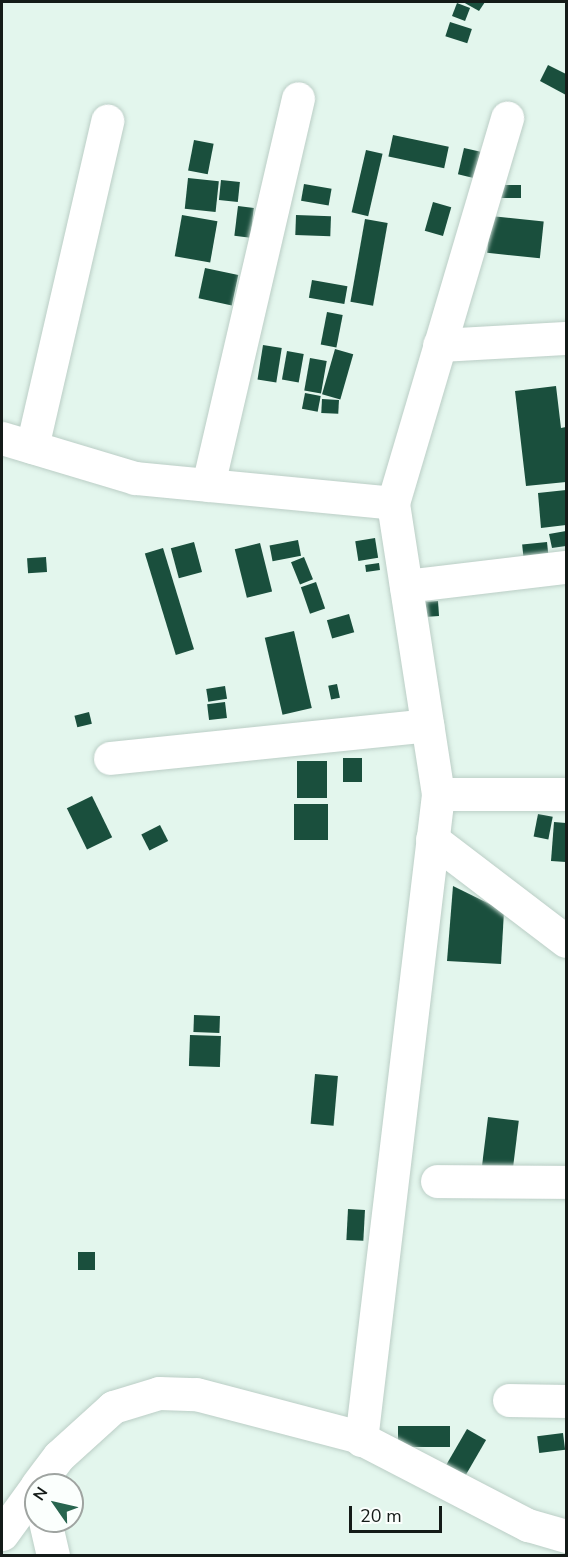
<!DOCTYPE html>
<style>
body{margin:0}
#map{position:relative;width:568px;height:1557px;overflow:hidden;background:#e3f6ed;font-family:"Nunito Sans",sans-serif}
div>[style]{position:absolute}
[style*='--x']{left:calc(var(--x)*1px);top:calc(var(--y)*1px);width:calc(var(--w)*1px);rotate:calc(var(--a)*1deg)}
.building>*{inset:0;background:#1a4f3d;transform-origin:0 0}
.roads{filter:drop-shadow(0 0 2px #bbcec6) drop-shadow(0 0 2px #bbcec6)}
.minor>*{height:33px;margin:-16.5px;padding:0 16.5px;transform-origin:16.5px;border-radius:16.5px;background:#fff}
span{translate:-50% -50%;white-space:nowrap;text-align:center;line-height:1.15;-webkit-text-stroke:6px #fbfffd;paint-order:stroke}
.frame{position:absolute;inset:0;border:3px solid #141b18;pointer-events:none}
.north{position:absolute;left:24px;top:1473px;width:60px;height:60px;box-sizing:border-box;background:#fbfffd;border:2px solid #9fa4a1;border-radius:50%;rotate:304deg;font-size:16px;font-weight:700;line-height:24px;text-align:center;color:#141b18}
.north::after{content:'';display:block;margin:auto;width:21px;height:27px;background:#28654f;clip-path:polygon(50% 0,100% 100%,50% 72%,0 100%)}
.scale{position:absolute;left:349px;top:1506px;width:93px;height:27px;box-sizing:border-box;border:3px solid #141b18;border-top:0;padding-left:8px;font-size:18px;line-height:21px;white-space:nowrap;color:#141b18;-webkit-text-stroke:4px #fbfffd;paint-order:stroke}
</style>
<div id="map">
<div class="building">
<i style="clip-path:polygon(463px 2px,485px 2px,479px 11px)"></i>
<i style="left:457px;top:3px;width:14px;height:14px;rotate:21deg"></i>
<i style="left:450px;top:22px;width:23px;height:15px;rotate:18deg"></i>
<i style="clip-path:polygon(548px 65px,566px 74px,566px 95px,540px 81px)"></i>
<i style="left:393px;top:135px;width:57px;height:22px;rotate:12deg"></i>
<i style="left:194px;top:140px;width:20px;height:31px;rotate:11deg"></i>
<i style="left:464px;top:148px;width:17px;height:27px;rotate:13deg"></i>
<i style="left:366px;top:150px;width:17px;height:64px;rotate:13deg"></i>
<i style="left:188px;top:178px;width:31px;height:31px;rotate:6deg"></i>
<i style="left:221px;top:180px;width:19px;height:20px;rotate:6deg"></i>
<i style="left:304px;top:184px;width:28px;height:17px;rotate:10deg"></i>
<i style="left:521px;top:185px;width:13px;height:21px;rotate:90deg"></i>
<i style="left:433px;top:202px;width:19px;height:30px;rotate:16deg"></i>
<i style="left:238px;top:206px;width:16px;height:30px;rotate:7deg"></i>
<i style="left:182px;top:215px;width:36px;height:42px;rotate:10deg"></i>
<i style="left:296px;top:215px;width:35px;height:20px;rotate:2deg"></i>
<i style="left:491px;top:216px;width:53px;height:37px;rotate:6deg"></i>
<i style="left:365px;top:219px;width:23px;height:84px;rotate:10deg"></i>
<i style="left:205px;top:268px;width:34px;height:31px;rotate:12deg"></i>
<i style="left:312px;top:280px;width:36px;height:18px;rotate:10deg"></i>
<i style="left:327px;top:312px;width:16px;height:33px;rotate:11deg"></i>
<i style="left:263px;top:345px;width:19px;height:35px;rotate:9deg"></i>
<i style="left:335px;top:349px;width:19px;height:47px;rotate:16deg"></i>
<i style="left:287px;top:351px;width:17px;height:29px;rotate:10deg"></i>
<i style="left:310px;top:358px;width:17px;height:33px;rotate:10deg"></i>
<i style="clip-path:polygon(556px 386px,561px 428px,566px 427px,566px 482px,526px 486px,515px 391px)"></i>
<i style="left:305px;top:393px;width:16px;height:16px;rotate:11deg"></i>
<i style="left:322px;top:399px;width:17px;height:14px;rotate:3deg"></i>
<i style="clip-path:polygon(566px 490px,566px 525px,541px 528px,538px 493px)"></i>
<i style="clip-path:polygon(566px 531px,566px 546px,552px 548px,549px 534px)"></i>
<i style="left:375px;top:538px;width:20px;height:20px;rotate:81deg"></i>
<i style="left:298px;top:540px;width:16px;height:29px;rotate:79deg"></i>
<i style="left:194px;top:542px;width:31px;height:24px;rotate:75deg"></i>
<i style="left:547px;top:542px;width:18px;height:25px;rotate:84deg"></i>
<i style="left:260px;top:543px;width:50px;height:26px;rotate:76deg"></i>
<i style="left:163px;top:548px;width:106px;height:19px;rotate:73deg"></i>
<i style="left:46px;top:557px;width:15px;height:19px;rotate:86deg"></i>
<i style="left:304px;top:557px;width:24px;height:14px;rotate:68deg"></i>
<i style="left:379px;top:563px;width:7px;height:14px;rotate:82deg"></i>
<i style="left:316px;top:582px;width:28px;height:16px;rotate:71deg"></i>
<i style="left:438px;top:601px;width:15px;height:18px;rotate:86deg"></i>
<i style="left:349px;top:614px;width:19px;height:23px;rotate:74deg"></i>
<i style="left:294px;top:631px;width:79px;height:30px;rotate:77deg"></i>
<i style="left:337px;top:684px;width:14px;height:9px;rotate:78deg"></i>
<i style="left:225px;top:686px;width:13px;height:19px;rotate:81deg"></i>
<i style="left:225px;top:702px;width:16px;height:18px;rotate:83deg"></i>
<i style="left:89px;top:712px;width:12px;height:15px;rotate:76deg"></i>
<i style="left:343px;top:758px;width:19px;height:24px"></i>
<i style="left:297px;top:761px;width:30px;height:37px"></i>
<i style="left:92px;top:796px;width:46px;height:28px;rotate:64deg"></i>
<i style="left:294px;top:804px;width:34px;height:36px"></i>
<i style="left:538px;top:814px;width:15px;height:23px;rotate:11deg"></i>
<i style="clip-path:polygon(554px 822px,566px 823px,566px 862px,551px 861px)"></i>
<i style="left:160px;top:825px;width:18px;height:21px;rotate:63deg"></i>
<i style="clip-path:polygon(453px 886px,504px 911px,501px 964px,447px 961px)"></i>
<i style="left:194px;top:1015px;width:26px;height:17px;rotate:2deg"></i>
<i style="left:190px;top:1035px;width:31px;height:31px;rotate:2deg"></i>
<i style="left:315px;top:1074px;width:23px;height:50px;rotate:5deg"></i>
<i style="left:488px;top:1117px;width:31px;height:49px;rotate:7deg"></i>
<i style="left:348px;top:1209px;width:17px;height:31px;rotate:3deg"></i>
<i style="left:78px;top:1252px;width:17px;height:18px"></i>
<i style="left:398px;top:1426px;width:52px;height:21px"></i>
<i style="left:467px;top:1429px;width:22px;height:42px;rotate:30deg"></i>
<i style="left:563px;top:1433px;width:17px;height:26px;rotate:83deg"></i>
</div>
<div class="roads">
<div class="minor">
<i style="--x:439;--y:345;--w:127;--a:-3.2"></i>
<i style="--x:2;--y:438;--w:139;--a:16.7"></i>
<i style="--x:135;--y:478;--w:259;--a:5.5"></i>
<i style="--x:32;--y:447;--w:335;--a:-77"></i>
<i style="--x:208;--y:485;--w:397;--a:-76.9"></i>
<i style="--x:406;--y:586;--w:161;--a:-6.8"></i>
<i style="--x:110;--y:758;--w:319;--a:-5.9"></i>
<i style="--x:438;--y:794;--w:128;--a:0"></i>
<i style="--x:432;--y:839;--w:168;--a:37.3"></i>
<i style="--x:437;--y:1181;--w:129;--a:0.4"></i>
<i style="--x:509;--y:1400;--w:57;--a:1"></i>
<i style="--x:361;--y:1440;--w:651;--a:-83.2"></i>
<i style="--x:438;--y:794;--w:294;--a:-98.8"></i>
<i style="--x:393;--y:503;--w:402;--a:-73.5"></i>
<i style="--x:37;--y:1485;--w:36;--a:-53"></i>
<i style="--x:59;--y:1456;--w:73;--a:-42.2"></i>
<i style="--x:113;--y:1407;--w:48;--a:-16.9"></i>
<i style="--x:159;--y:1393;--w:37;--a:2"></i>
<i style="--x:196;--y:1394;--w:165;--a:14.7"></i>
<i style="--x:356;--y:1436;--w:194;--a:27.4"></i>
<i style="--x:528;--y:1525;--w:40;--a:16"></i>
<i style="--x:45;--y:1521;--w:36;--a:77"></i>
<i style="--x:2;--y:1534;--w:58;--a:-54.1"></i>
</div>
</div>
<div class="frame"></div>
<div class="north">N</div>
<div class="scale">20 m</div>
</div>
